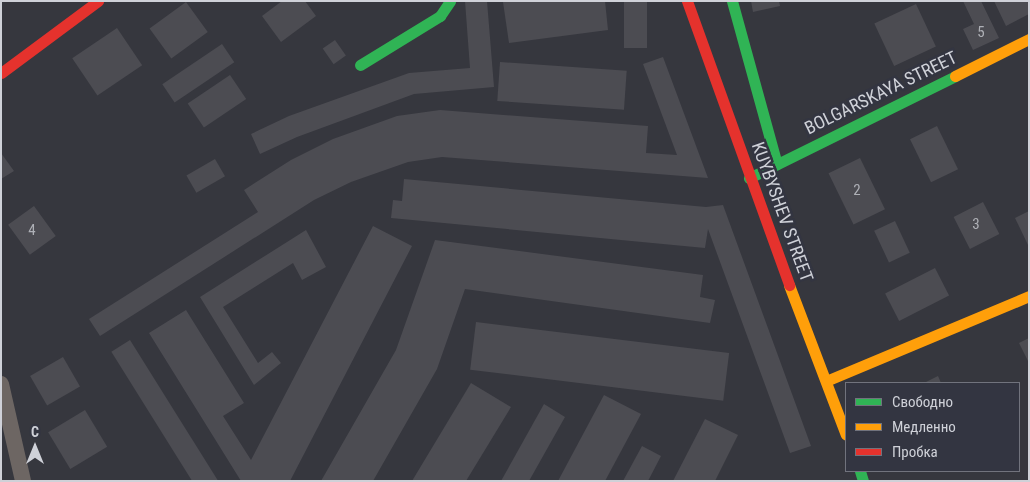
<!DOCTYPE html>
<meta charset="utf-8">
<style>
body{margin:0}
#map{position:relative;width:1030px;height:482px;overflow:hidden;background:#36373e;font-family:"Roboto Condensed",sans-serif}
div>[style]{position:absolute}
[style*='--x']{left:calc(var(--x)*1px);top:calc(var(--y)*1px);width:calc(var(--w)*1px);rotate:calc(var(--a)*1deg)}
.building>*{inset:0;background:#4c4c52;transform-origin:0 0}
.street>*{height:16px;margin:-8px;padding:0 8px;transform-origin:8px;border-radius:8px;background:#6d6663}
.fast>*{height:11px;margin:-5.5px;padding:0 5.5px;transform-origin:5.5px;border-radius:5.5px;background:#30b455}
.slow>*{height:11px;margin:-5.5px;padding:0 5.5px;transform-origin:5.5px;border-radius:5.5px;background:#ff9f0a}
.jam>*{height:11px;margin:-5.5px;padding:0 5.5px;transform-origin:5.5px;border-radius:5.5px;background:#e5322d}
span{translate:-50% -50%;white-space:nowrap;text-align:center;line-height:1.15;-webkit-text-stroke:5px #333541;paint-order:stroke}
.number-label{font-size:15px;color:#aeb0b6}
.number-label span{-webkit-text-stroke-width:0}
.street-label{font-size:18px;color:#cfd1d8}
.frame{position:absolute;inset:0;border:2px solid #cfd1d8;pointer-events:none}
.legend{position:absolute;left:845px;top:382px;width:175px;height:90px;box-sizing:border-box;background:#333541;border:1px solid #71737d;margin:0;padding:6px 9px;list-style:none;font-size:15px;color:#cfd1d8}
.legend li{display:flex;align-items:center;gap:10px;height:25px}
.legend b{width:25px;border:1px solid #71737d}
.north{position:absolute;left:10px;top:422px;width:50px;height:50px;-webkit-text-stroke:4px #333541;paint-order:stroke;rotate:0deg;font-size:14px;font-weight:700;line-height:20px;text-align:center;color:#cfd1d8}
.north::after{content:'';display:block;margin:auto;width:18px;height:22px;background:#cfd1d8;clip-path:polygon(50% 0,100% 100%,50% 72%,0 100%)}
</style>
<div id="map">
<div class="building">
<i style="clip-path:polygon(282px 1px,305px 1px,316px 16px,281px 42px,262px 16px)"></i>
<i style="clip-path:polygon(465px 1px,487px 1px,494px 87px,414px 94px,297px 137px,260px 154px,251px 134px,289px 116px,409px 73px,470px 68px)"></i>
<i style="clip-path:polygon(605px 1px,608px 30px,509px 43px,503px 2px)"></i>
<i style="left:624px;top:1px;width:23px;height:47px"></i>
<i style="clip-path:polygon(751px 1px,779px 1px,780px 6px,753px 12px)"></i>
<i style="clip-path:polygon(963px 1px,981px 1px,999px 38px,973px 50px,963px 29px,974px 24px)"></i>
<i style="clip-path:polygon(994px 1px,1029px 1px,1029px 14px,1006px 26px)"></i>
<i style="left:186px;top:2px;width:37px;height:45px;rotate:54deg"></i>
<i style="left:916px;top:4px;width:47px;height:46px;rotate:65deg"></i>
<i style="left:117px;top:28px;width:45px;height:54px;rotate:56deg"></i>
<i style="left:335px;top:40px;width:19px;height:15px;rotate:55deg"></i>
<i style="left:222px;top:44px;width:22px;height:72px;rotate:56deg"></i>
<i style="clip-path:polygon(663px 57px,708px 178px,442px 157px,408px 162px,351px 182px,314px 200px,100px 336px,89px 319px,258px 212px,244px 190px,291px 160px,333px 139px,397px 116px,440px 110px,648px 126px,646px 153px,677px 155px,643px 64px)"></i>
<i style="left:500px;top:62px;width:127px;height:39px;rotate:4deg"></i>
<i style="left:230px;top:75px;width:29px;height:51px;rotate:56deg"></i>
<i style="left:937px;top:126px;width:48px;height:30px;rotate:64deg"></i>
<i style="clip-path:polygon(1px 153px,14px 171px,1px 179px)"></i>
<i style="left:860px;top:158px;width:57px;height:35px;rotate:64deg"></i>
<i style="left:215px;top:159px;width:20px;height:33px;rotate:60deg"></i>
<i style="clip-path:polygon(404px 179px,706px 207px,723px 205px,811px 446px,790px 453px,708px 229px,705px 248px,391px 218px,393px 200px,402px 201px)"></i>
<i style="left:983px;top:202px;width:36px;height:33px;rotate:63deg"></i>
<i style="left:34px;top:206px;width:37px;height:32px;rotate:54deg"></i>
<i style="clip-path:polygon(1029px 211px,1029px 247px,1015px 218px)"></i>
<i style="left:895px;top:221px;width:35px;height:23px;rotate:65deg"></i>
<i style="clip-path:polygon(373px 226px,412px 246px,290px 481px,241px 481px,149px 333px,186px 310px,244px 403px,223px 416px,251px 460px)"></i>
<i style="clip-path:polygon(306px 230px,326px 267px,302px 280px,293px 263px,223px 307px,258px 363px,272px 352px,281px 363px,254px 385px,200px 297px)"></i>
<i style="clip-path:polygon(435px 240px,703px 275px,700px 297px,715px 300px,710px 323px,465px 289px,437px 369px,373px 481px,321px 481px,396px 350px)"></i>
<i style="left:935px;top:268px;width:31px;height:56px;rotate:63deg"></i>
<i style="left:476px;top:322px;width:255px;height:48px;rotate:7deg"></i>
<i style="clip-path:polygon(1029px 338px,1029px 363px,1019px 343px)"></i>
<i style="left:130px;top:340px;width:167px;height:22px;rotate:58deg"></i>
<i style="left:63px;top:357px;width:34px;height:38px;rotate:60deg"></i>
<i style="clip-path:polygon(938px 376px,941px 383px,924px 383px)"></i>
<i style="clip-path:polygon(471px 383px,511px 407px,466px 481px,412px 481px)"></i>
<i style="clip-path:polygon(604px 395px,641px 414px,605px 481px,558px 481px)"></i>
<i style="clip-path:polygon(544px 404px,565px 417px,529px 481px,501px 481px)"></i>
<i style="left:85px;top:410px;width:43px;height:43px;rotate:59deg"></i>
<i style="clip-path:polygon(705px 419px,738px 435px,715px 481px,673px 481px)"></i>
<i style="clip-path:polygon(642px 446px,661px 456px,648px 481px,623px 481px)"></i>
</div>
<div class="street">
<i style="--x:1;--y:384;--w:99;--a:77.2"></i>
</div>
<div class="fast">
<i style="--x:732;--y:1;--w:169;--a:74.6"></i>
<i style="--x:360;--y:65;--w:94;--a:-31.5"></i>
<i style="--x:440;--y:16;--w:18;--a:-56"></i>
<i style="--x:749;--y:178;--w:230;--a:-26.3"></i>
<i style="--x:860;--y:471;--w:10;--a:73"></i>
</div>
<div class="slow">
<i style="--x:955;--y:76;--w:83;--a:-26.6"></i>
<i style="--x:789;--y:285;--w:160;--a:69.2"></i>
<i style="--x:826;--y:381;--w:220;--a:-22.7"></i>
</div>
<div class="jam">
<i style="--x:687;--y:1;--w:302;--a:70.2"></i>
<i style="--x:1;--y:73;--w:121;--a:-36.6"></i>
</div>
<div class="number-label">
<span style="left:981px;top:33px">5</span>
<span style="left:857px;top:191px">2</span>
<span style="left:976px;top:225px">3</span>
<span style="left:32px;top:231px">4</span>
</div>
<div class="street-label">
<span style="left:881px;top:93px;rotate:-26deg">BOLGARSKAYA STREET</span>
<span style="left:782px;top:212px;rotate:70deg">KUYBYSHEV STREET</span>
</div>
<div class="frame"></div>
<ul class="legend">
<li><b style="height:6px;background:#30b455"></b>Свободно</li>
<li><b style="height:6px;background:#ff9f0a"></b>Медленно</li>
<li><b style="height:6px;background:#e5322d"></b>Пробка</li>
</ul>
<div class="north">С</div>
</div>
